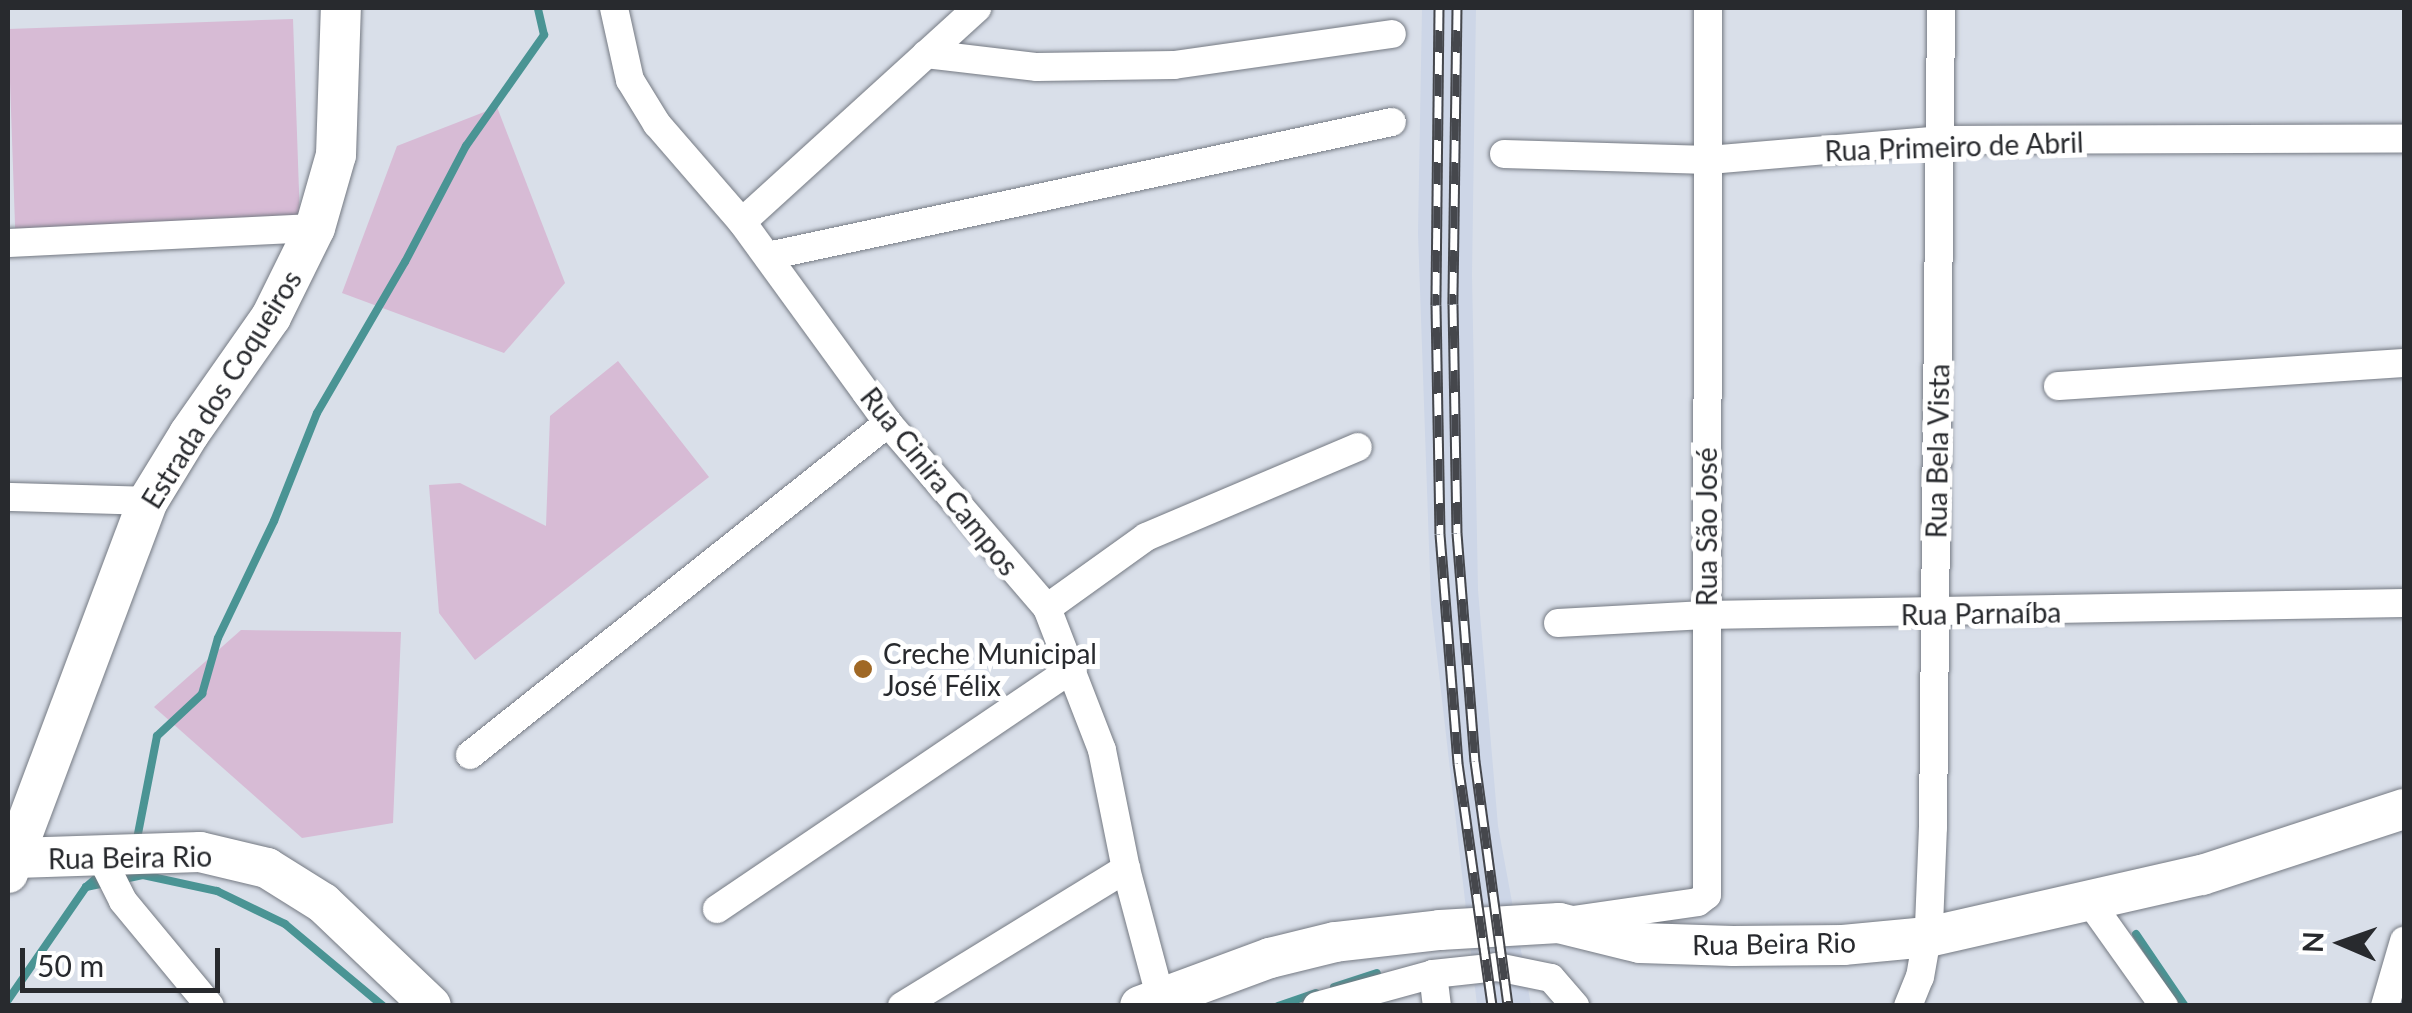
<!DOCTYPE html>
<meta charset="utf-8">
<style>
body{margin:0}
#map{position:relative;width:2412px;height:1013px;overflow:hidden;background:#d9dfe9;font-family:Lato,sans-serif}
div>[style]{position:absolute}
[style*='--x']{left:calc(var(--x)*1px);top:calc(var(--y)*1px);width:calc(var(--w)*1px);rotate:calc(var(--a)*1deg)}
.built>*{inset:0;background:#cdd6e7}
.green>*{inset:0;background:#d7bbd5;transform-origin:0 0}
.stream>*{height:8px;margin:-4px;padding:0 4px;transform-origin:4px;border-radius:4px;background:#4a9494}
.roads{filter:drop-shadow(0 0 2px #757a83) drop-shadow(0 0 2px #757a83)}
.street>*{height:28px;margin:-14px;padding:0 14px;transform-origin:14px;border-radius:14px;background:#fff}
.secondary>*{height:40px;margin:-20px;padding:0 20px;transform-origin:20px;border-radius:20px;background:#fff}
.rail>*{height:11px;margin-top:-5.5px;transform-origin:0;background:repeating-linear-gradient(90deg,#fff 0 22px,#45474c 0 44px);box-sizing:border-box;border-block:2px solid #45474c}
.dots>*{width:28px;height:28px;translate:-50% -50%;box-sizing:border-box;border:5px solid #fff;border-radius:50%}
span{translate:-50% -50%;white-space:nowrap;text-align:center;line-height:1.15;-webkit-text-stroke:10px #fff;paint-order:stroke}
.street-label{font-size:28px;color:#282a2e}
.poi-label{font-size:28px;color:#282a2e}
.left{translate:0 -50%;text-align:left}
.frame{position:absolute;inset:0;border:10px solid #282a2e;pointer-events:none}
.north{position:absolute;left:2292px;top:893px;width:100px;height:100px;-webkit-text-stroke:8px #fff;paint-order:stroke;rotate:272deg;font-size:28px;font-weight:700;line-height:40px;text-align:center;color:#282a2e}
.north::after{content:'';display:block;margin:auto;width:35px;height:45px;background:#282a2e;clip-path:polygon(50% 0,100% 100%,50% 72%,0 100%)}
.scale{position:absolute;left:20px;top:948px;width:200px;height:45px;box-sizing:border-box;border:5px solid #282a2e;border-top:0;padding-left:12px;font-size:30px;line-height:35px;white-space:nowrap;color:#282a2e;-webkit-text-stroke:8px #fff;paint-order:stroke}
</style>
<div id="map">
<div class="built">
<i style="clip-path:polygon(1422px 8px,1476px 8px,1472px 275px,1478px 590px,1498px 826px,1531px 1005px,1477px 1005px,1431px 604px,1418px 233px)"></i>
</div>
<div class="green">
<i style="left:293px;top:19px;width:205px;height:285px;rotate:88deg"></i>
<i style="clip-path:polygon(497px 107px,565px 283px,504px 353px,342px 293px,397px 146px)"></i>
<i style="clip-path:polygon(618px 361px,709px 477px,475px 660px,439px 613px,429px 485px,460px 483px,546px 526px,550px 416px)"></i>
<i style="clip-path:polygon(241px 630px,401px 632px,393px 823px,302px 838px,154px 707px)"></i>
</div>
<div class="stream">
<i style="--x:136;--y:844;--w:110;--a:-79"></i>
<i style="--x:157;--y:736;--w:62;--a:-43"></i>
<i style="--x:202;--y:694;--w:58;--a:-74.1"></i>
<i style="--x:218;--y:638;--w:130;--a:-64.4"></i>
<i style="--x:274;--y:521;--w:116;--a:-68.3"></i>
<i style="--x:317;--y:413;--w:175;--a:-59.8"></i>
<i style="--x:405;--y:262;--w:131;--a:-62.3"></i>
<i style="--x:466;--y:146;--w:136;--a:-54.9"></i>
<i style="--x:544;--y:35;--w:28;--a:-103"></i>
<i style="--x:86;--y:887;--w:23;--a:-41"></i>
<i style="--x:2136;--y:934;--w:87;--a:55.8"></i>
<i style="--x:1334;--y:987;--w:45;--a:-18"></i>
<i style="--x:8;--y:1000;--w:137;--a:-55.4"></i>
<i style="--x:86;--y:887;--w:58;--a:-11.9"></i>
<i style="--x:143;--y:875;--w:76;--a:12.2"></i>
<i style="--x:217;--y:891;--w:76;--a:25.9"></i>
<i style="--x:285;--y:924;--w:128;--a:39.9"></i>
<i style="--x:1278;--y:1006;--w:40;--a:-18.9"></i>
</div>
<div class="roads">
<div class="street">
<i style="--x:614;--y:8;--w:74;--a:77.5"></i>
<i style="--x:630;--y:80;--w:52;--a:58.5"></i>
<i style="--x:657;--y:124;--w:130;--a:49.1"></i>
<i style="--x:742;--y:222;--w:248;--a:54"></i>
<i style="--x:888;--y:423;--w:244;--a:49.3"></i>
<i style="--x:1047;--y:608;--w:152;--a:68.8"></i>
<i style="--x:1102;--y:750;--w:121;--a:78.6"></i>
<i style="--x:1126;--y:869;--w:131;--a:75"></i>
<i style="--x:926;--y:54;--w:112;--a:6.7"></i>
<i style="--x:1037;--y:67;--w:137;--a:-0.8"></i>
<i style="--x:1174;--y:65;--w:220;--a:-8.1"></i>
<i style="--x:1504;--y:154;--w:205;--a:1.7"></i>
<i style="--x:1709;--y:160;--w:235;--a:-4.9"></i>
<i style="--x:1943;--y:140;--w:461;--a:-0.2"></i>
<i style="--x:742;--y:222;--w:318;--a:-42.3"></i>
<i style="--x:8;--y:243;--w:307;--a:-2.8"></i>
<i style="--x:768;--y:256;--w:638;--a:-12.12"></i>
<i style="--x:2058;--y:386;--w:347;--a:-3.8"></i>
<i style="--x:8;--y:497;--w:140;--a:1.6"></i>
<i style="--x:1047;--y:608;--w:122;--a:-35.6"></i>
<i style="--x:1146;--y:537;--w:230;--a:-23"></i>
<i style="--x:1558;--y:623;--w:147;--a:-3.1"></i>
<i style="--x:1705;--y:615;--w:699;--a:-0.98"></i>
<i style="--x:470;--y:755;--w:534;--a:-38.46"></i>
<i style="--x:101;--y:857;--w:49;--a:63.4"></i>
<i style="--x:123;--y:901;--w:136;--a:50.4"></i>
<i style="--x:2090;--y:902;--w:128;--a:54.6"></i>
<i style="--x:717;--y:909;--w:430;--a:-34.1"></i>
<i style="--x:1566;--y:921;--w:133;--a:-8.2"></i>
<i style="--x:1698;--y:902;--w:11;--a:-38"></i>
<i style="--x:1707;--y:895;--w:887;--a:-89.94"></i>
<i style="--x:1433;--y:974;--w:32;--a:83"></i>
<i style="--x:902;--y:1006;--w:263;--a:-31.5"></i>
<i style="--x:1317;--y:1006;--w:120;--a:-15.4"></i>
<i style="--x:1433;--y:974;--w:64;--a:-6.2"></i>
<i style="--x:1497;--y:967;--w:55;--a:11.5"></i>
<i style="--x:1551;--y:978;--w:37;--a:49"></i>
<i style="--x:1908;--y:1006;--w:31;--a:-68"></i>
<i style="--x:1920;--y:977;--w:52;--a:-80"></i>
<i style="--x:1929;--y:926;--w:99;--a:-87.7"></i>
<i style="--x:1933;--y:827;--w:819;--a:-89.44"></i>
<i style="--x:2385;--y:1006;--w:68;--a:-73.7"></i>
</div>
<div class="secondary">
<i style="--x:16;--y:858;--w:184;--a:-1.9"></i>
<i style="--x:200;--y:852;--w:69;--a:13.4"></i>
<i style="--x:267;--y:868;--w:66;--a:32"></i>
<i style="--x:323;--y:903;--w:149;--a:43.6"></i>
<i style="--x:8;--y:873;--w:397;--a:-69.4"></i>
<i style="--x:148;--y:501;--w:79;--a:-58.5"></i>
<i style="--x:189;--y:434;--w:143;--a:-55"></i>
<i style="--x:271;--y:317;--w:99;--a:-63.7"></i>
<i style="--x:315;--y:228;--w:76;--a:-74"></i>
<i style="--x:336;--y:155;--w:147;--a:-88.1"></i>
<i style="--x:1140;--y:1006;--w:139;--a:-20.3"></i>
<i style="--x:1270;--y:958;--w:67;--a:-13.8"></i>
<i style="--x:1335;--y:942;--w:106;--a:-6.5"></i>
<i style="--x:1440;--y:930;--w:119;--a:-3.4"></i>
<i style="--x:1559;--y:923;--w:83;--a:13.9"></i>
<i style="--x:1640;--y:943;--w:93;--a:1.8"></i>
<i style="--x:1733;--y:946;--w:110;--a:-0.5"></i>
<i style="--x:1843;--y:945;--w:85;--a:-5.4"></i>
<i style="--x:1928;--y:937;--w:281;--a:-12.8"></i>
<i style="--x:2202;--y:875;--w:213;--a:-18.1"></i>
</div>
</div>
<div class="rail">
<i style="--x:1439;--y:8;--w:297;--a:90.6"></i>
<i style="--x:1436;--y:305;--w:229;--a:89"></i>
<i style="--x:1440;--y:534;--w:230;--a:85.5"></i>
<i style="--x:1458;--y:763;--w:245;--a:82"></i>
<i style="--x:1457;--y:8;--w:296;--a:90.8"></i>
<i style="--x:1453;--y:304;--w:229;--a:89"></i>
<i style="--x:1457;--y:533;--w:229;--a:85.5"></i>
<i style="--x:1475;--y:761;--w:247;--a:82.3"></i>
</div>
<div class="dots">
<i style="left:863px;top:669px;background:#a06825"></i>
</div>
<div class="street-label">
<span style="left:1954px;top:146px;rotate:-2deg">Rua Primeiro de Abril</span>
<span style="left:221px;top:389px;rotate:-58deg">Estrada dos Coqueiros</span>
<span style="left:1937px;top:451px;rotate:-89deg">Rua Bela Vista</span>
<span style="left:940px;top:481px;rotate:51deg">Rua Cinira Campos</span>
<span style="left:1706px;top:527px;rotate:-90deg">Rua São José</span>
<span style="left:1981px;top:613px;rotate:-1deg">Rua Parnaíba</span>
<span style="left:130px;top:857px;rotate:-1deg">Rua Beira Rio</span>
<span style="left:1774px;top:943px;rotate:-1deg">Rua Beira Rio</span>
</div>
<div class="poi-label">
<span class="left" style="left:883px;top:669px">Creche Municipal<br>José Félix</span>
</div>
<div class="frame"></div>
<div class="north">N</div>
<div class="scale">50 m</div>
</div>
